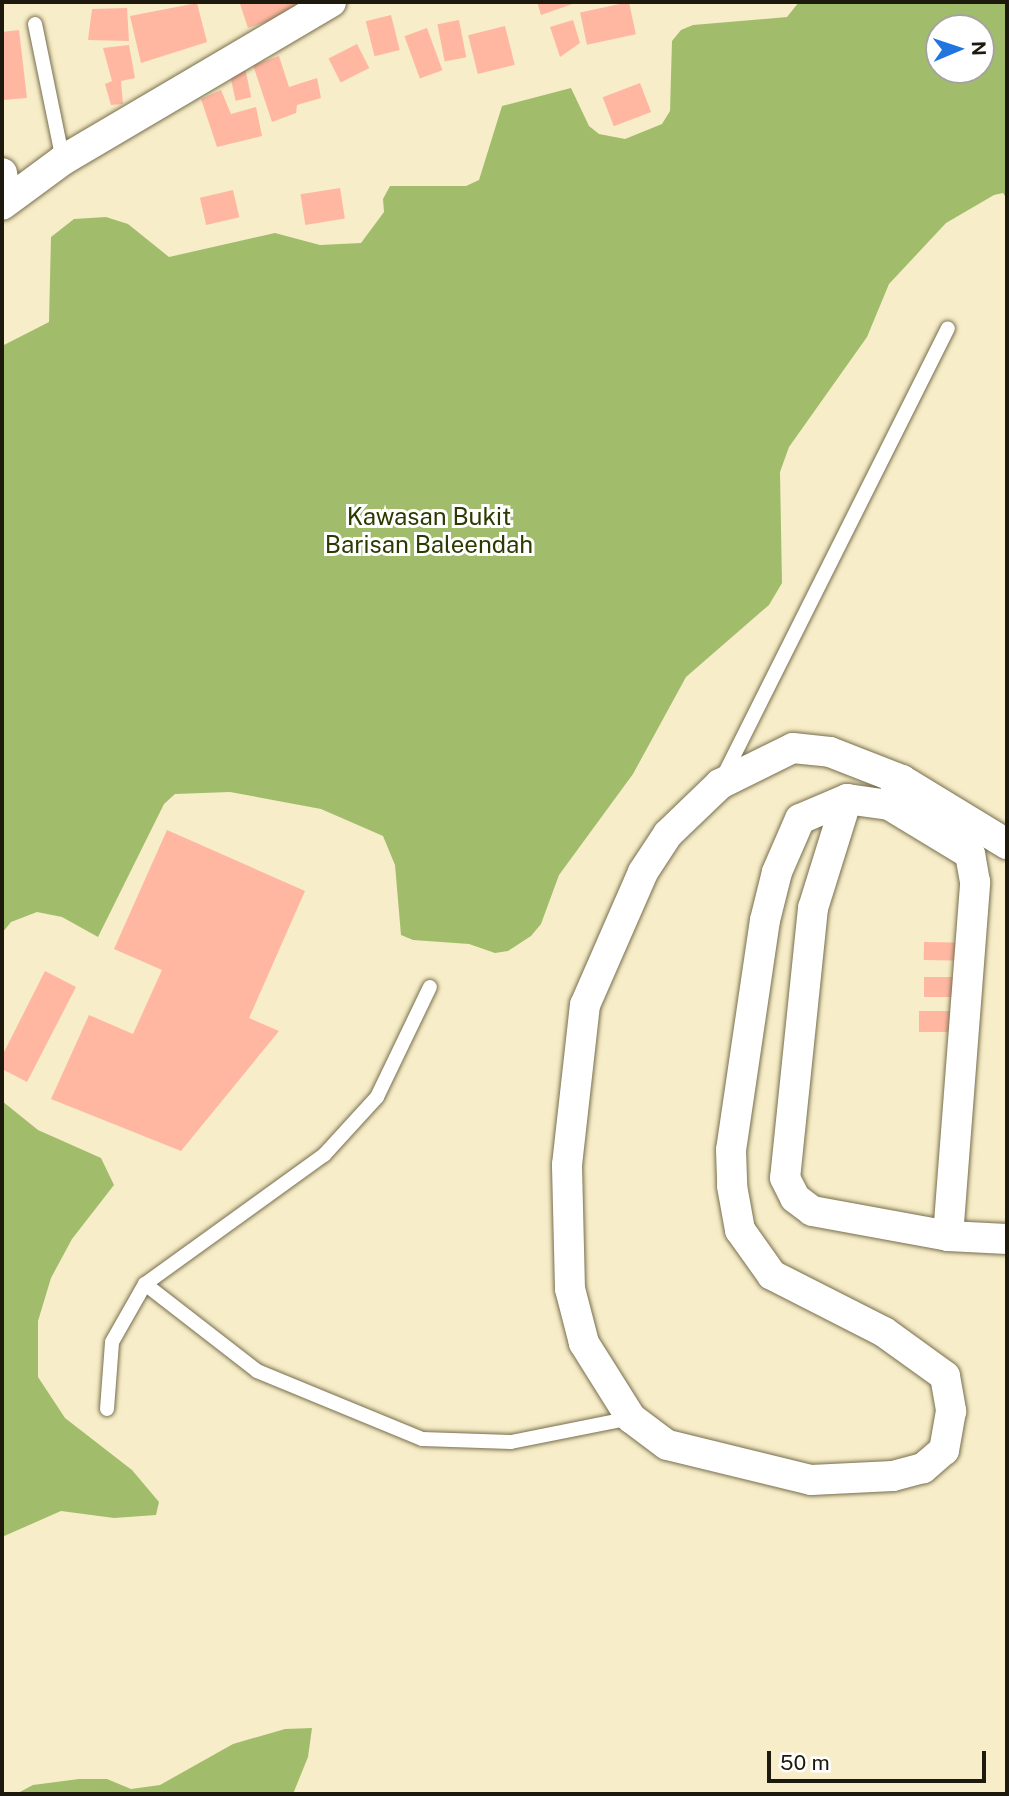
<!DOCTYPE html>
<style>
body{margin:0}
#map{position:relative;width:1009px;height:1796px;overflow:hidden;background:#f7edc8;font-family:"Public Sans",sans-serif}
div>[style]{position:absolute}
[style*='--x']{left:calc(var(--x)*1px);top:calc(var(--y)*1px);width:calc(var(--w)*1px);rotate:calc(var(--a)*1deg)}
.forest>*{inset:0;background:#a1bd6c}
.building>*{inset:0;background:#ffb7a2;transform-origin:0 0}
.roads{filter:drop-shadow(0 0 2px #776e4d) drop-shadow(0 0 2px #776e4d)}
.lane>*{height:14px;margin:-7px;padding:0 7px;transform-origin:7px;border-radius:7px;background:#fff}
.street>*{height:30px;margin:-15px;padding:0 15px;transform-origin:15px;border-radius:15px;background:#fff}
span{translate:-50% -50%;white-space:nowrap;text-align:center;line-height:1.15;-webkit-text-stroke:6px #fff;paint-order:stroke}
.park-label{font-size:24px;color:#2b3b00}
.frame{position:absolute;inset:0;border:4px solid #1d190c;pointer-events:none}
.north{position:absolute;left:925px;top:14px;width:70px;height:70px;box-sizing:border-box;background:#fff;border:2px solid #a5a39e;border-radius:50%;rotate:88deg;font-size:19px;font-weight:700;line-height:28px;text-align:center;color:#1d190c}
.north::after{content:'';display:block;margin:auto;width:24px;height:32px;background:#2175df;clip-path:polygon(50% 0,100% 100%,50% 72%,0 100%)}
.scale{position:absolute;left:767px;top:1751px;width:219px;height:32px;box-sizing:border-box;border:4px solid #1d190c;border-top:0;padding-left:9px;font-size:21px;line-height:24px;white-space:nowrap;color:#1d190c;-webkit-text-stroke:5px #fff;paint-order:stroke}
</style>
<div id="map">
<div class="forest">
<i style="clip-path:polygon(evenodd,799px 2px,1007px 2px,1007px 199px,1003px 193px,994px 195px,946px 223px,889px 284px,867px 337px,789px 447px,780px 472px,782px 583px,769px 605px,686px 677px,633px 774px,559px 875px,541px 924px,531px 936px,508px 951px,495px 953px,469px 944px,413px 940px,401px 935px,395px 865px,383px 836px,321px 809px,230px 792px,175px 794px,164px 804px,98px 937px,62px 917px,37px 912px,11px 922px,2px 933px,2px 346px,49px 322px,51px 237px,74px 219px,106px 217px,128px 224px,169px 257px,275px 233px,320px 245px,361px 243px,384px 212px,383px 199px,390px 186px,466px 186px,479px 180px,502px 106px,571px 88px,589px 126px,599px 134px,625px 139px,662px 124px,670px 111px,672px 41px,681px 30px,693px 25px,787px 17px,799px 2px,939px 28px,981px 28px,981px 70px,939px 70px,939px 28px)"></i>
<i style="clip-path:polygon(2px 1101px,38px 1130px,101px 1158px,114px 1185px,72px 1239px,51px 1278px,38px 1321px,38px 1377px,65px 1418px,132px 1470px,159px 1502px,156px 1515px,114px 1518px,61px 1511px,2px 1537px)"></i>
<i style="clip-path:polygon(312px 1728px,308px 1757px,293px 1794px,16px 1794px,33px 1785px,79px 1779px,107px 1779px,131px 1789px,160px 1785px,233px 1744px,285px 1729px)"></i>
</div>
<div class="building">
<i style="clip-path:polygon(246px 2px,297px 2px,299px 11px,248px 28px,240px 4px)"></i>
<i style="clip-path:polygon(537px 2px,578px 2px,541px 15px)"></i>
<i style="left:629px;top:2px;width:33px;height:50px;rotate:78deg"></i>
<i style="clip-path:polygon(197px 3px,207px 42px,141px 63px,130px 16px)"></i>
<i style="clip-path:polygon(127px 8px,129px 41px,88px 40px,92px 9px)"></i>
<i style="left:391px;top:15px;width:36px;height:26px;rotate:76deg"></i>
<i style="left:459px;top:20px;width:38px;height:22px;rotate:79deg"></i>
<i style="clip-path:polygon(573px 20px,580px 43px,560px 57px,550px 27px)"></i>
<i style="left:505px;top:26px;width:40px;height:38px;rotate:76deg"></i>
<i style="left:427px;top:28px;width:45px;height:24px;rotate:70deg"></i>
<i style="clip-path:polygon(19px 30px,27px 98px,2px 100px,2px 32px)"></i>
<i style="left:357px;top:44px;width:27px;height:32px;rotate:63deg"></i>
<i style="clip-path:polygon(129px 45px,135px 78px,121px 81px,123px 104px,111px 105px,105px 84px,112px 81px,103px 48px)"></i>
<i style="clip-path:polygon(279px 56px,289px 87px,317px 78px,321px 98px,297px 105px,296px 113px,272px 122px,253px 65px)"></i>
<i style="left:245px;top:68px;width:30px;height:16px;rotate:78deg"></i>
<i style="left:640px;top:83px;width:31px;height:40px;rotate:69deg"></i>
<i style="clip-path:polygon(221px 90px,231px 114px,256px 107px,262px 136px,217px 147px,201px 99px)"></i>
<i style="left:340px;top:188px;width:31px;height:40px;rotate:81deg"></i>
<i style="left:233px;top:190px;width:28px;height:34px;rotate:77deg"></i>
<i style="clip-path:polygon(167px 830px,305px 891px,249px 1018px,279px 1031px,181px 1151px,51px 1099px,89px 1015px,133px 1034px,162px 970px,114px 949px)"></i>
<i style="left:924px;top:942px;width:43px;height:18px;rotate:1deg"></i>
<i style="clip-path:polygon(45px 971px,76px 987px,27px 1082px,2px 1069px,2px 1056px)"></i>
<i style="left:924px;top:977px;width:42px;height:20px"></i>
<i style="left:919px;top:1011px;width:42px;height:21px"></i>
</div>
<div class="roads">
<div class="lane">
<i style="--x:35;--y:24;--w:139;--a:78.4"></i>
<i style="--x:722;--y:779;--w:504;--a:-63.38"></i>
<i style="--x:145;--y:1284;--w:221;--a:-35.8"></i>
<i style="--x:324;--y:1155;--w:79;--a:-47.6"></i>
<i style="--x:377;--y:1097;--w:122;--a:-64.3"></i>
<i style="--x:107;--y:1409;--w:67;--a:-85.7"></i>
<i style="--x:112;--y:1342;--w:67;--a:-60.4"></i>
<i style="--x:145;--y:1284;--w:142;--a:37.8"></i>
<i style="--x:257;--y:1371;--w:178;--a:22.4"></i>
<i style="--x:422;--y:1439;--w:89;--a:1.9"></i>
<i style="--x:511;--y:1442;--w:122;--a:-11.3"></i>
</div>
<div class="street">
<i style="--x:2;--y:173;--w:28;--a:80"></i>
<i style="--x:2;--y:205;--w:76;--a:-36.4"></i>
<i style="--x:63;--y:160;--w:311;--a:-30.5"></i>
<i style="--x:902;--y:780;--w:28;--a:117"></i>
<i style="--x:889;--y:805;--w:42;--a:-171.9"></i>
<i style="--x:847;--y:799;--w:51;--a:156.9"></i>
<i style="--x:800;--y:819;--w:58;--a:113.5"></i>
<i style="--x:777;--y:872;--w:49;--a:104"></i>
<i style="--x:765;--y:920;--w:232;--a:98.4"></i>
<i style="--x:731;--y:1150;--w:36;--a:88"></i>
<i style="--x:732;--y:1186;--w:45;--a:79.7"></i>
<i style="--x:740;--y:1230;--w:55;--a:54.6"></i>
<i style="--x:772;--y:1275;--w:126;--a:27"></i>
<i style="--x:884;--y:1332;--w:75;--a:35.8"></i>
<i style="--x:945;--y:1376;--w:36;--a:80"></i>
<i style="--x:951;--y:1411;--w:40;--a:100"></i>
<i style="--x:944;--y:1450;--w:28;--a:139"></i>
<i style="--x:923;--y:1468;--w:31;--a:165"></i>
<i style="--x:893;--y:1476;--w:82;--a:177.2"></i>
<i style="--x:811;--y:1480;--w:148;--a:-166.3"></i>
<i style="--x:667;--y:1445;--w:45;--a:-143.1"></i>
<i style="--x:631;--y:1418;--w:89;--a:-122.1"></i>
<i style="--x:584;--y:1343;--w:56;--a:-104.5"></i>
<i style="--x:570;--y:1289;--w:124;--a:-91.4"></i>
<i style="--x:567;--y:1165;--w:161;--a:-83.6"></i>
<i style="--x:585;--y:1005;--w:145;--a:-66.4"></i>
<i style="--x:643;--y:872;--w:45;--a:-56.7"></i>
<i style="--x:668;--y:834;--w:72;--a:-43.9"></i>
<i style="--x:720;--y:784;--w:81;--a:-26.3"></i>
<i style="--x:793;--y:748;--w:37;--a:6"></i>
<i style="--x:830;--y:752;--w:77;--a:21.3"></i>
<i style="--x:902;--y:780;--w:123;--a:31.4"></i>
<i style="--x:847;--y:799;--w:114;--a:107.3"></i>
<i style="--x:813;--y:908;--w:271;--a:95.9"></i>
<i style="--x:785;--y:1178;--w:22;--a:63"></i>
<i style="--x:795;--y:1198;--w:21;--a:37"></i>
<i style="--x:812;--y:1211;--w:138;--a:10.4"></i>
<i style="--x:948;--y:1236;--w:355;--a:-85.6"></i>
<i style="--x:975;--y:882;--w:28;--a:-100"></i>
<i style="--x:970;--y:854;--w:95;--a:-148.8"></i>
<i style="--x:948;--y:1236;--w:59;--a:2.9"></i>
</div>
</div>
<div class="park-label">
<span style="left:429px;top:531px">Kawasan Bukit<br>Barisan Baleendah</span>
</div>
<div class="frame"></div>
<div class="north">N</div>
<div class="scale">50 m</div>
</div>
